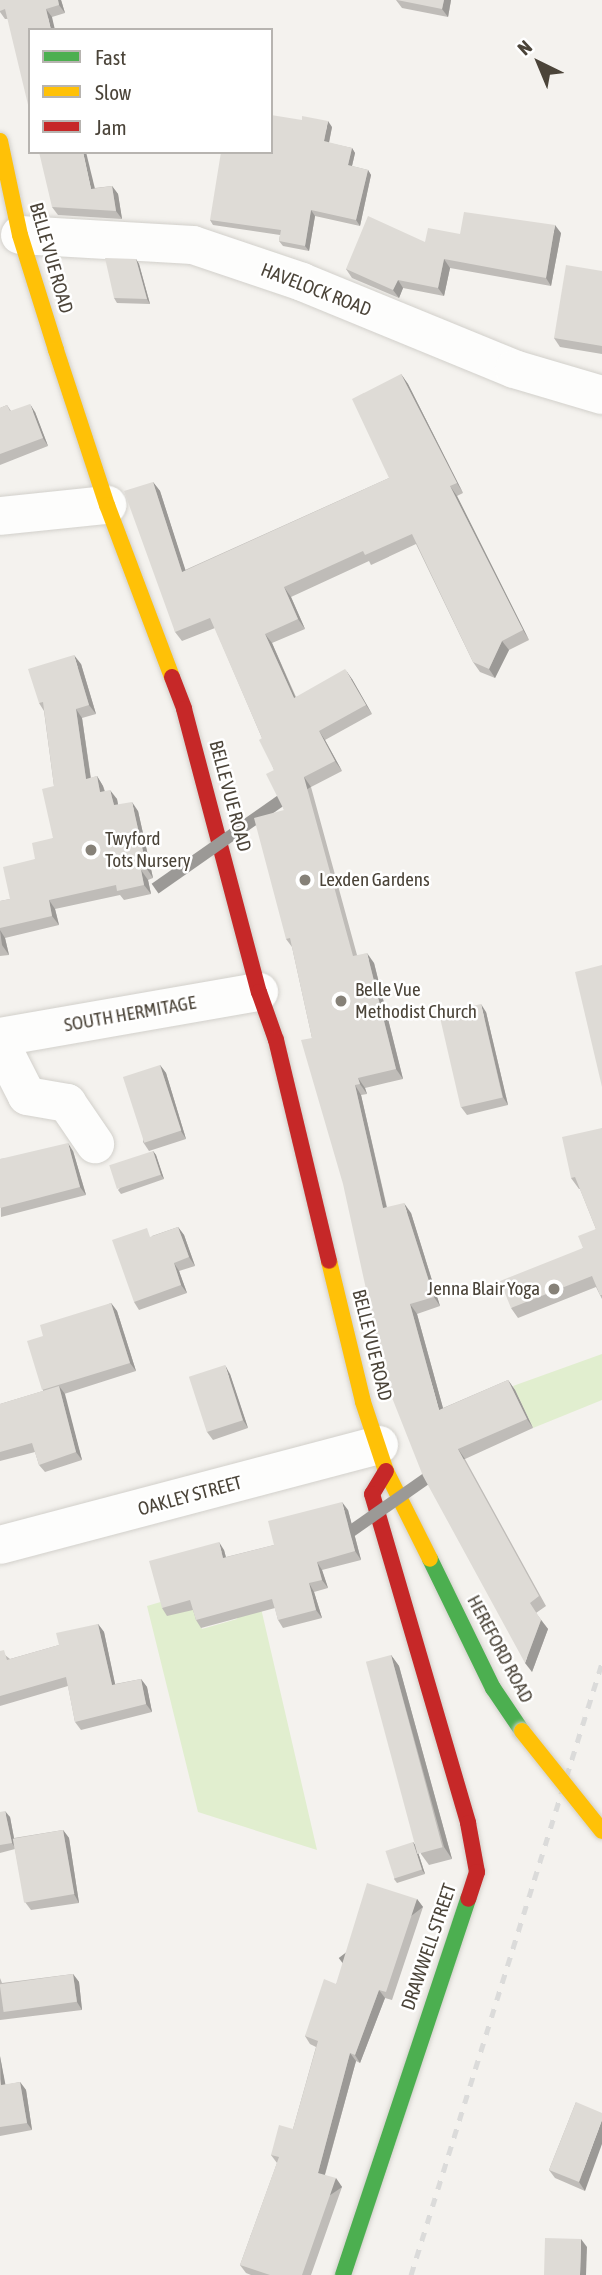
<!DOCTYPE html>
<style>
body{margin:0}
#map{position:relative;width:602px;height:2275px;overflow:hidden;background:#f4f2ee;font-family:"Asap Condensed",sans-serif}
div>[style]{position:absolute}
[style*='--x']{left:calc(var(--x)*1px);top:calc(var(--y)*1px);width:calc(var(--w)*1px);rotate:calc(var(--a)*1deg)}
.green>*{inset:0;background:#e1eecf}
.roads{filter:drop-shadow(0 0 2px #d2d0cb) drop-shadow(0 0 2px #d2d0cb)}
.street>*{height:38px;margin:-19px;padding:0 19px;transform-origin:19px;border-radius:19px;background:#fdfdfc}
.fast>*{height:16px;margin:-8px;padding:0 8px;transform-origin:8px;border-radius:8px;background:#4caf50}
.slow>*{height:16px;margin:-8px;padding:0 8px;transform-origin:8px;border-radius:8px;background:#ffc107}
.jam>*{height:16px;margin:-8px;padding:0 8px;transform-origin:8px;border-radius:8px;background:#c62828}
.rail>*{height:5px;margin-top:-2.5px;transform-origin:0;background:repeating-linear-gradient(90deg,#dbdbda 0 9px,transparent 0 18px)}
.bridges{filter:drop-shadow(0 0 2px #d3cfc5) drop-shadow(0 0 2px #d3cfc5)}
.slow-bridge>*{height:16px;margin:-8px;padding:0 8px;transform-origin:8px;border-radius:8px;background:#ffc107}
.wall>*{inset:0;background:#bfbcb8}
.shaded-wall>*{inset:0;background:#9b9996;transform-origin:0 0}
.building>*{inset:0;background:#dedbd6;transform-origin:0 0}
.dots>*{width:19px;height:19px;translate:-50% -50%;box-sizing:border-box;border:4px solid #fff;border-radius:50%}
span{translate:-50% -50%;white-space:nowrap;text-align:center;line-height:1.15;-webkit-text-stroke:5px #fff;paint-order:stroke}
.street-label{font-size:19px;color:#4b4439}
.poi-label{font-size:19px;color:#4b4439}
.left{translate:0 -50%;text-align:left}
.right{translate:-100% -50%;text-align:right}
.legend{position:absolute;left:28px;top:28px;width:245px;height:126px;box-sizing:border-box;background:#fff;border:2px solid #b7b4b0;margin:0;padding:9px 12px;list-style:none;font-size:21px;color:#4b4439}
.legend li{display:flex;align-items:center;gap:14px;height:35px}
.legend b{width:35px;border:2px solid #b7b4b0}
.north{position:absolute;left:504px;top:28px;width:70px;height:70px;-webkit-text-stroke:5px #fff;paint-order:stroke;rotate:317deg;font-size:19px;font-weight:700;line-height:28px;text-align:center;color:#4b4439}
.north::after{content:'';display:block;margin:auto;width:24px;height:32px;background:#4b4439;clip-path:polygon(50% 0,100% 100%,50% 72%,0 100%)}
</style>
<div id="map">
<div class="green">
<i style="clip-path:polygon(602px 1354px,602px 1400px,533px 1428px,513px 1386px)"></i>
<i style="clip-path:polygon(251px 1565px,317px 1850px,198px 1812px,147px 1606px,164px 1601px,196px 1609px,202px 1629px,237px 1619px)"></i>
</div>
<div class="roads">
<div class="street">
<i style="--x:20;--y:235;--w:173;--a:3.3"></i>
<i style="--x:193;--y:245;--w:115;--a:18.7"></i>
<i style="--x:302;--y:282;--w:229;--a:22.3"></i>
<i style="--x:514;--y:369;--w:92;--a:16.5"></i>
<i style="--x:0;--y:516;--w:108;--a:-5.9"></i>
<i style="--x:0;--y:1037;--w:263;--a:-9.9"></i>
<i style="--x:0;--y:1043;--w:59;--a:63"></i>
<i style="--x:27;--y:1096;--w:41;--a:9.9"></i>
<i style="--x:67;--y:1103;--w:50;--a:55.7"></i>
<i style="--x:0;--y:1545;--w:392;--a:-14.8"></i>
</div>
<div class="fast">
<i style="--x:430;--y:1559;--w:144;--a:64"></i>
<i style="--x:493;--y:1688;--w:52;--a:56"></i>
<i style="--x:343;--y:2275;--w:396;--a:-71.6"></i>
</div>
<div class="slow">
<i style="--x:0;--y:141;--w:96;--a:78"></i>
<i style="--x:20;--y:235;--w:121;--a:72.6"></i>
<i style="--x:56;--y:350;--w:163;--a:71.8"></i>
<i style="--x:107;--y:505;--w:184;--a:69.3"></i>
<i style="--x:329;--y:1261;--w:145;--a:76.4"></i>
<i style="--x:363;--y:1402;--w:73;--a:71.6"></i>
<i style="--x:386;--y:1471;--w:98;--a:63.4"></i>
</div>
<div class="jam">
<i style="--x:172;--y:677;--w:34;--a:69"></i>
<i style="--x:184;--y:709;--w:293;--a:75.2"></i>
<i style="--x:259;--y:992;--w:51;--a:70.5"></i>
<i style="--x:276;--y:1040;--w:227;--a:76.5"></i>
<i style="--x:386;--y:1471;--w:27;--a:121"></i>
<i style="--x:372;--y:1494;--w:343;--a:73.7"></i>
<i style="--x:468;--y:1823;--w:50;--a:79.6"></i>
<i style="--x:477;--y:1872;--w:28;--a:108"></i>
</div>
</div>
<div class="rail">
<i style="--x:411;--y:2275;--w:641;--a:-72.67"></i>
</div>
<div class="bridges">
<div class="slow-bridge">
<i style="--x:522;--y:1731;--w:128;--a:51.3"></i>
</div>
</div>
<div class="wall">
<i style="clip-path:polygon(0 0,61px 0,65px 13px,52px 17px,5px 19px,0 12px)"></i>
<i style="clip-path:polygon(396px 0,451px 0,448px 17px,402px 8px)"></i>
<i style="clip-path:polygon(332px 127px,329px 143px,352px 148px,355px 153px,352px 166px,368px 170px,371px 175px,360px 226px,315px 216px,309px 251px,283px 246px,279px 241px,280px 235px,213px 225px,210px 220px)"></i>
<i style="clip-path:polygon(112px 186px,118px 194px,122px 219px,58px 215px,52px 207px,95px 188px)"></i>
<i style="clip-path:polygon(561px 233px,551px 286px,450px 268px,444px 296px,403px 288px,399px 298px,352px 278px,346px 269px,425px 242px,460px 234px)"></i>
<i style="clip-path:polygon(136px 259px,139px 264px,150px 304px,117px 303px,114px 298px)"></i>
<i style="clip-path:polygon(602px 271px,602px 354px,560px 347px,554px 338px)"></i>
<i style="clip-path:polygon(401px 374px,408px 384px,463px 493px,457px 496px,529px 640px,509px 650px,495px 678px,480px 672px,473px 662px,416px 544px,371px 565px,369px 561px,291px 597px,305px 629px,272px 643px,296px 697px,352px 679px,372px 714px,325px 740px,342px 771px,311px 787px,357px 955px,374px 963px,403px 1079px,365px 1088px,367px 1094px,361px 1095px,387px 1207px,411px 1213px,440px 1306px,417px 1314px,443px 1408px,508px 1380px,515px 1390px,533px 1428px,465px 1459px,546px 1606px,536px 1613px,548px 1629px,532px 1672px,312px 1038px,292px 947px,286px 939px,284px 810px,274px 770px,262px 738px,215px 628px,182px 641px,175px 632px,153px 482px,160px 491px,185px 570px,389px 478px)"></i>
<i style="clip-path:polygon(7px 405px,11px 411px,35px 412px,48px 446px,0 465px,0 408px)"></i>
<i style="clip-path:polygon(81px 664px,96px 714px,82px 718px,91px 778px,97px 776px,103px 786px,105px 791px,117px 799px,118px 805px,138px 811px,153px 878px,148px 880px,151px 894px,124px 900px,120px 895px,55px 909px,59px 925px,5px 938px,9px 955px,0 956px,0 901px,10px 899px,35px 859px,53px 838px,54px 786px,44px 711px,39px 703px)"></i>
<i style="clip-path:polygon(486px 1012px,508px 1105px,467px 1115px,461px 1107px)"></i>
<i style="clip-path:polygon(160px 1065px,166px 1073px,186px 1139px,149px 1151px,143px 1142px)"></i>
<i style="clip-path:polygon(602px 1128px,602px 1299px,596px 1287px,518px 1318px,511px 1308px,583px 1248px,596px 1229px,580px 1189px,579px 1189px,571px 1178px)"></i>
<i style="clip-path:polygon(73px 1151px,86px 1195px,1px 1217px,0 1159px)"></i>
<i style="clip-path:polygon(153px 1151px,156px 1155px,164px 1179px,121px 1194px,118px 1190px)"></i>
<i style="clip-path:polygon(178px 1227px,184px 1235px,195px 1266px,179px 1271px,187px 1293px,139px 1310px,134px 1302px,152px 1236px)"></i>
<i style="clip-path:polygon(111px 1303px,117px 1311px,136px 1371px,64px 1394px,82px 1460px,45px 1472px,39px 1465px,35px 1452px,0 1461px,0 1404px,43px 1391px,43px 1336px)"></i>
<i style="clip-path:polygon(230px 1374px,248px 1428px,213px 1440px,207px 1432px)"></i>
<i style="clip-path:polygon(348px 1510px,361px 1560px,322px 1570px,328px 1588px,314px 1592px,322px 1618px,283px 1628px,278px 1620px,275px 1608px,201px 1628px,196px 1620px,193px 1610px,167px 1616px,162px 1608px,224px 1550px,226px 1557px,274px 1545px)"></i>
<i style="clip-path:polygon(98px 1624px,104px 1632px,115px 1684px,141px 1679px,147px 1687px,152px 1712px,81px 1730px,75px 1722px,68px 1686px,0 1706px,0 1651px,10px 1659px,59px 1645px)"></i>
<i style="clip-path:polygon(391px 1655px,399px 1666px,452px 1859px,429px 1865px,421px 1854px)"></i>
<i style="clip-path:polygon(0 1812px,10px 1817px,14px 1838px,63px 1830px,69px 1838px,79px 1903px,31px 1910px,25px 1902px,15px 1849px,0 1853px)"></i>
<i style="clip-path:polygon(413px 1842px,416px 1846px,425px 1874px,397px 1883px,394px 1879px)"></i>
<i style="clip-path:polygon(417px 1899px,423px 1907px,392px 2000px,385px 1998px,360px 2063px,356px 2061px,325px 2175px,342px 2187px,311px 2275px,251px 2275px,246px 2273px,240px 2265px,277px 2163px,271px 2155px,293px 2129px,316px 2047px,310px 2044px,305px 2036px,336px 1984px)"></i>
<i style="clip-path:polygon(73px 1974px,79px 1982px,82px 2010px,0 2020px,0 1978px,2px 1983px)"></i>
<i style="clip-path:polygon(0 2056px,5px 2085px,20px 2082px,26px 2090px,32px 2130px,0 2136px)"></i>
<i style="clip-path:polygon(576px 2102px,585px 2191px,555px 2178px,549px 2170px)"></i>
</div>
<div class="shaded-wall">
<i style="clip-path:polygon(58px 0,61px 0,65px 13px,59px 5px)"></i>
<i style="clip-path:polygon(444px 0,451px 0,448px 17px,442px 9px)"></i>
<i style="clip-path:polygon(46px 9px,52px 17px,55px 30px,51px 30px)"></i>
<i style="clip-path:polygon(328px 121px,332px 127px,328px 147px,324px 141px)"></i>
<i style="clip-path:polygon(352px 148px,355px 153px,351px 170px,348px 165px)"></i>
<i style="clip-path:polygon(83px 152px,86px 152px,97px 197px,91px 189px)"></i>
<i style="clip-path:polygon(368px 170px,371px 175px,360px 226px,356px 220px)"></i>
<i style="clip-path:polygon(112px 186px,118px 194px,122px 219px,116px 211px)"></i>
<i style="clip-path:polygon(311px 210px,315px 216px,309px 251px,305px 246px)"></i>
<i style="clip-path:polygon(555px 225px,561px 233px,551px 286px,546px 278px)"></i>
<i style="clip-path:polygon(136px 259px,139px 264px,150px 304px,147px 299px)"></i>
<i style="clip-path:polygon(444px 259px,450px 268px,444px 296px,438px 288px)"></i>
<i style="clip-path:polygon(398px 280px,403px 288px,399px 298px,393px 290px)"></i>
<i style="clip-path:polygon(401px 374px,408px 384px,463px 493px,457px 483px)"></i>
<i style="clip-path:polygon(30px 404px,35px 412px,48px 446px,43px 438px)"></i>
<i style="clip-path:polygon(153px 482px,160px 491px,189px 581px,182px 572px)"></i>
<i style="clip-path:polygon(450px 486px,457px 496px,529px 640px,523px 630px)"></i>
<i style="clip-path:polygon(284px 587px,291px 597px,305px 629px,298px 619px)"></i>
<i style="clip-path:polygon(265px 634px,272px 643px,300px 708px,294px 698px)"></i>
<i style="clip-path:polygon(502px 641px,509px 650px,495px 678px,489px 669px)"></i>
<i style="clip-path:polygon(74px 655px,81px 664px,96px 714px,89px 705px)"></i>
<i style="clip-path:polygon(345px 669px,352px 679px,372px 714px,366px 705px)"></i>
<i style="clip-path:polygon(76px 709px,82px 718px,92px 788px,86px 779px)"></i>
<i style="clip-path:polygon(319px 731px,325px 740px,342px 771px,335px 761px)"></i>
<i style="clip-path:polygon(97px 776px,103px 786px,107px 801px,100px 792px)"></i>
<i style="left:304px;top:777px;width:12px;height:186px;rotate:55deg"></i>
<i style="clip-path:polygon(110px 790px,117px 799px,120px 815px,114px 805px)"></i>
<i style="clip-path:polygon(132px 802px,138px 811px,153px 878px,147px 869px)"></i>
<i style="clip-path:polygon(141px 870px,148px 880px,151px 894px,144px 885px)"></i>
<i style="clip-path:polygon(49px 900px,55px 909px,59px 925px,52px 916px)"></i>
<i style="clip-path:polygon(0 930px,5px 938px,9px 955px,2px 945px)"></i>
<i style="clip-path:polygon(367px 953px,374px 963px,403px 1079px,396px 1069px)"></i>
<i style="clip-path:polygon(481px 1004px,486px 1012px,508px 1105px,503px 1097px)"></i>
<i style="clip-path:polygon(160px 1065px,166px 1073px,186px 1139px,181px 1131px)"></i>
<i style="clip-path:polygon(358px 1078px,365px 1088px,367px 1094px,360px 1084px)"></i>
<i style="clip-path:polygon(355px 1085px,361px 1095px,389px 1218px,383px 1208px)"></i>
<i style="clip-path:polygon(68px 1143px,73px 1151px,86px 1195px,80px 1187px)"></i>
<i style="clip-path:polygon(153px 1151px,156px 1155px,164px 1179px,161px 1175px)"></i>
<i style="clip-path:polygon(404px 1203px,411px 1213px,440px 1306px,434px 1297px)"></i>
<i style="clip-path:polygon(178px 1227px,184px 1235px,195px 1266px,189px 1257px)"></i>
<i style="clip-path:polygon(174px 1263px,179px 1271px,187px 1293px,181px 1285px)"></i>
<i style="clip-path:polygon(111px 1303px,117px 1311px,136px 1371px,130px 1363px)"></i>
<i style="clip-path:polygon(410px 1304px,417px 1314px,446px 1419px,439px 1410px)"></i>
<i style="clip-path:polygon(225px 1365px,230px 1374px,248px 1428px,243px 1420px)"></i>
<i style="clip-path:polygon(508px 1380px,515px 1390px,533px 1428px,527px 1419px)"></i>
<i style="clip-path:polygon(59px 1386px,65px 1394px,82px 1460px,76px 1452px)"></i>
<i style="left:458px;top:1449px;width:12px;height:168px;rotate:55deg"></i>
<i style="clip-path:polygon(342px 1502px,348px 1510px,361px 1560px,355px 1551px)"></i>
<i style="clip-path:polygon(219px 1542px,224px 1550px,228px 1566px,223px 1558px)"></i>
<i style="clip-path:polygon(317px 1562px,322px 1570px,328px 1588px,322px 1580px)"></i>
<i style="clip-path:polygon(309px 1583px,314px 1592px,322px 1618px,316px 1610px)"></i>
<i style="clip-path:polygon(541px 1620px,548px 1629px,532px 1672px,525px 1663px)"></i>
<i style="clip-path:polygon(98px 1624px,104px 1632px,117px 1693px,112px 1685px)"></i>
<i style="clip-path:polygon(391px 1655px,399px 1666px,452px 1859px,444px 1847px)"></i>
<i style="clip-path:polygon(141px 1679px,147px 1687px,152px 1712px,146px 1704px)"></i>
<i style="clip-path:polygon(5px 1811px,10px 1817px,16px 1849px,12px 1843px)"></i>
<i style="clip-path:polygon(63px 1830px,69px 1838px,79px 1903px,74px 1894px)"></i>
<i style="clip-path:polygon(413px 1842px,416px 1846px,425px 1874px,422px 1870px)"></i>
<i style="left:417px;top:1899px;width:10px;height:98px;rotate:53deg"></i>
<i style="clip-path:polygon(73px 1974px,79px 1982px,82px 2010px,77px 2002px)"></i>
<i style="clip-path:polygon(379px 1990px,385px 1998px,360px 2063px,355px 2055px)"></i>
<i style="clip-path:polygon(350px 2053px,356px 2061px,323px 2181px,318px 2173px)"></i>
<i style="clip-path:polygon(0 2056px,7px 2093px,1px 2085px)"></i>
<i style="clip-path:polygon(20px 2082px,26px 2090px,32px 2130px,27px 2123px)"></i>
<i style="clip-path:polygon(602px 2120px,602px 2144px,585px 2191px,579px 2182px)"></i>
<i style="left:336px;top:2178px;width:11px;height:103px;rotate:56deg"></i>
<i style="clip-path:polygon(581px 2239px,587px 2247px,586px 2275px,580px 2275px)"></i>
</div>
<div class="building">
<i style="clip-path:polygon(0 0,58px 0,59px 5px,46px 9px,51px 30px,30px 30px,30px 113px,5px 9px,0 11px)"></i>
<i style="clip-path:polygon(397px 0,444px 0,442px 9px)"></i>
<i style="clip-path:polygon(271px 115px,302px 120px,302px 116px,328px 121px,324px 141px,352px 148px,348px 165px,368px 170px,356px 220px,311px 210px,305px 246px,279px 241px,281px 230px,210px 220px,221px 152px,271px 152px)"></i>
<i style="clip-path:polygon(39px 152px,83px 152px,91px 189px,112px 186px,116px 211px,52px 207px)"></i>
<i style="clip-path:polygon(464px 212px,555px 225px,546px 278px,444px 259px,438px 288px,398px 280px,393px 290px,346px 269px,368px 216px,425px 242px,428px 228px,460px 234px)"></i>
<i style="clip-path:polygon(105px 258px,136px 259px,147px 299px,114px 298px)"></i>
<i style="clip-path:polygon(566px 265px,602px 271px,602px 346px,554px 338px)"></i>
<i style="clip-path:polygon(401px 374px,457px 483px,450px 486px,523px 630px,502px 641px,489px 669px,473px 662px,412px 534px,365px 555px,363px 551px,284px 587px,298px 619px,265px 634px,294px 698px,345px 669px,366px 705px,319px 731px,335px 761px,304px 777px,353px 956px,367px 953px,396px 1069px,358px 1078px,360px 1084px,355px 1085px,383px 1208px,404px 1203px,434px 1297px,410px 1304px,439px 1410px,508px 1380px,527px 1419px,458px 1449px,539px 1596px,530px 1603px,541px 1620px,525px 1663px,423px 1476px,387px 1385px,343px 1184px,301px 1040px,312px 1038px,290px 938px,286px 939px,254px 818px,284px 810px,266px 774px,274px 770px,259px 740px,262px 738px,210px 618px,175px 632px,124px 491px,153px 482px,182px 572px,389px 478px,352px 399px)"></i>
<i style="clip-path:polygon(30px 404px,43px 438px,0 454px,0 408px,7px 405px,10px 411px)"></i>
<i style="clip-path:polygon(74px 655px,89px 705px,76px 709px,86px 779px,97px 776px,100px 792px,110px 790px,114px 805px,132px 802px,147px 869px,141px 870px,144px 885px,117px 891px,116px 885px,49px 900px,52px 916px,0 928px,0 901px,10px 899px,3px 867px,35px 859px,32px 843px,53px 838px,42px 789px,54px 786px,43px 702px,39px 703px,28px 669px)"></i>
<i style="clip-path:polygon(602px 965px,602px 1087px,575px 972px)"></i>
<i style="left:481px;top:1004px;width:96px;height:43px;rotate:77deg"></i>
<i style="left:160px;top:1065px;width:69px;height:39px;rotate:72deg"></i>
<i style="clip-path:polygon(602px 1128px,602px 1295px,600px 1295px,592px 1276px,511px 1308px,500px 1281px,583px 1248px,578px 1236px,596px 1229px,575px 1177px,571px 1178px,562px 1137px)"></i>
<i style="clip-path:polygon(68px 1143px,80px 1187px,0 1208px,0 1159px)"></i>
<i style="left:153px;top:1151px;width:25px;height:46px;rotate:72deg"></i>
<i style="clip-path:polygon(178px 1227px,189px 1257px,174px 1263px,181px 1285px,134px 1302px,112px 1240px,147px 1228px,150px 1237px)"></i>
<i style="clip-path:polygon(111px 1303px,130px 1363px,42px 1390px,27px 1341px,43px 1336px,40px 1325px)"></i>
<i style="left:225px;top:1365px;width:58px;height:38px;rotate:72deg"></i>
<i style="clip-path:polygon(59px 1386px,76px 1452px,39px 1465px,32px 1443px,0 1452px,0 1404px)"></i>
<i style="clip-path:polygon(342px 1502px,355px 1551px,317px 1562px,322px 1580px,309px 1583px,316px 1610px,278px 1620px,272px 1599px,196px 1620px,190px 1600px,162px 1608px,149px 1561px,219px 1542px,223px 1558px,274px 1545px,268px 1521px)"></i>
<i style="clip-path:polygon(98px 1624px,112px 1685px,141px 1679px,146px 1704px,75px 1722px,66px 1677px,0 1696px,0 1651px,4px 1650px,7px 1660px,59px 1645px,56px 1633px)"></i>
<i style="left:391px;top:1655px;width:199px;height:26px;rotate:75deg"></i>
<i style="clip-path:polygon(5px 1811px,12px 1843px,0 1845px,0 1812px)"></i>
<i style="left:63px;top:1830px;width:65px;height:51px;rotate:80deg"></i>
<i style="left:413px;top:1842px;width:29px;height:29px;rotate:72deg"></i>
<i style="clip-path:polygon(367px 1883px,417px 1899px,386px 1992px,379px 1990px,355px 2055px,350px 2053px,318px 2173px,336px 2178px,302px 2275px,270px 2275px,240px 2265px,279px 2157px,271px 2155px,279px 2125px,293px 2129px,318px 2041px,305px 2036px,324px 1979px,336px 1984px)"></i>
<i style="left:73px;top:1974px;width:28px;height:74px;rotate:82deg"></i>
<i style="clip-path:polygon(0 2079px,1px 2085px,20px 2082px,27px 2123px,0 2127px)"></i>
<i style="clip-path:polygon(576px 2102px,602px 2113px,602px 2120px,579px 2182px,549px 2170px)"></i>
<i style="clip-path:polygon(545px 2238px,581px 2239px,580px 2275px,521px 2275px,544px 2275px)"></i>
</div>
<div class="dots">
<i style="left:91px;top:850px;background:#868178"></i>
<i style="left:305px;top:880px;background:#868178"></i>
<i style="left:341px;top:1001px;background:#868178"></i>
<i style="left:554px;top:1289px;background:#868178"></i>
</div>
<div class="street-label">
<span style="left:51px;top:258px;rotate:74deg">BELLE VUE ROAD</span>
<span style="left:316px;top:290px;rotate:21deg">HAVELOCK ROAD</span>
<span style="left:230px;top:796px;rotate:75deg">BELLE VUE ROAD</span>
<span style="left:130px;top:1014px;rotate:-10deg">SOUTH HERMITAGE</span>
<span style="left:372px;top:1345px;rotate:76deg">BELLE VUE ROAD</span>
<span style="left:190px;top:1496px;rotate:-15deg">OAKLEY STREET</span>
<span style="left:500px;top:1649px;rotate:62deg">HEREFORD ROAD</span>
<span style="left:429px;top:1947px;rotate:-71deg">DRAWWELL STREET</span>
</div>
<div class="poi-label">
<span class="left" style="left:105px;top:850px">Twyford<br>Tots Nursery</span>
<span class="left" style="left:319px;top:880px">Lexden Gardens</span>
<span class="left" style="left:355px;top:1001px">Belle Vue<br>Methodist Church</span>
<span class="right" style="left:540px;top:1289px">Jenna Blair Yoga</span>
</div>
<ul class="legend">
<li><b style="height:9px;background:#4caf50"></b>Fast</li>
<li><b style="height:9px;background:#ffc107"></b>Slow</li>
<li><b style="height:9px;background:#c62828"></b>Jam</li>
</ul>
<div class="north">N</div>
</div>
